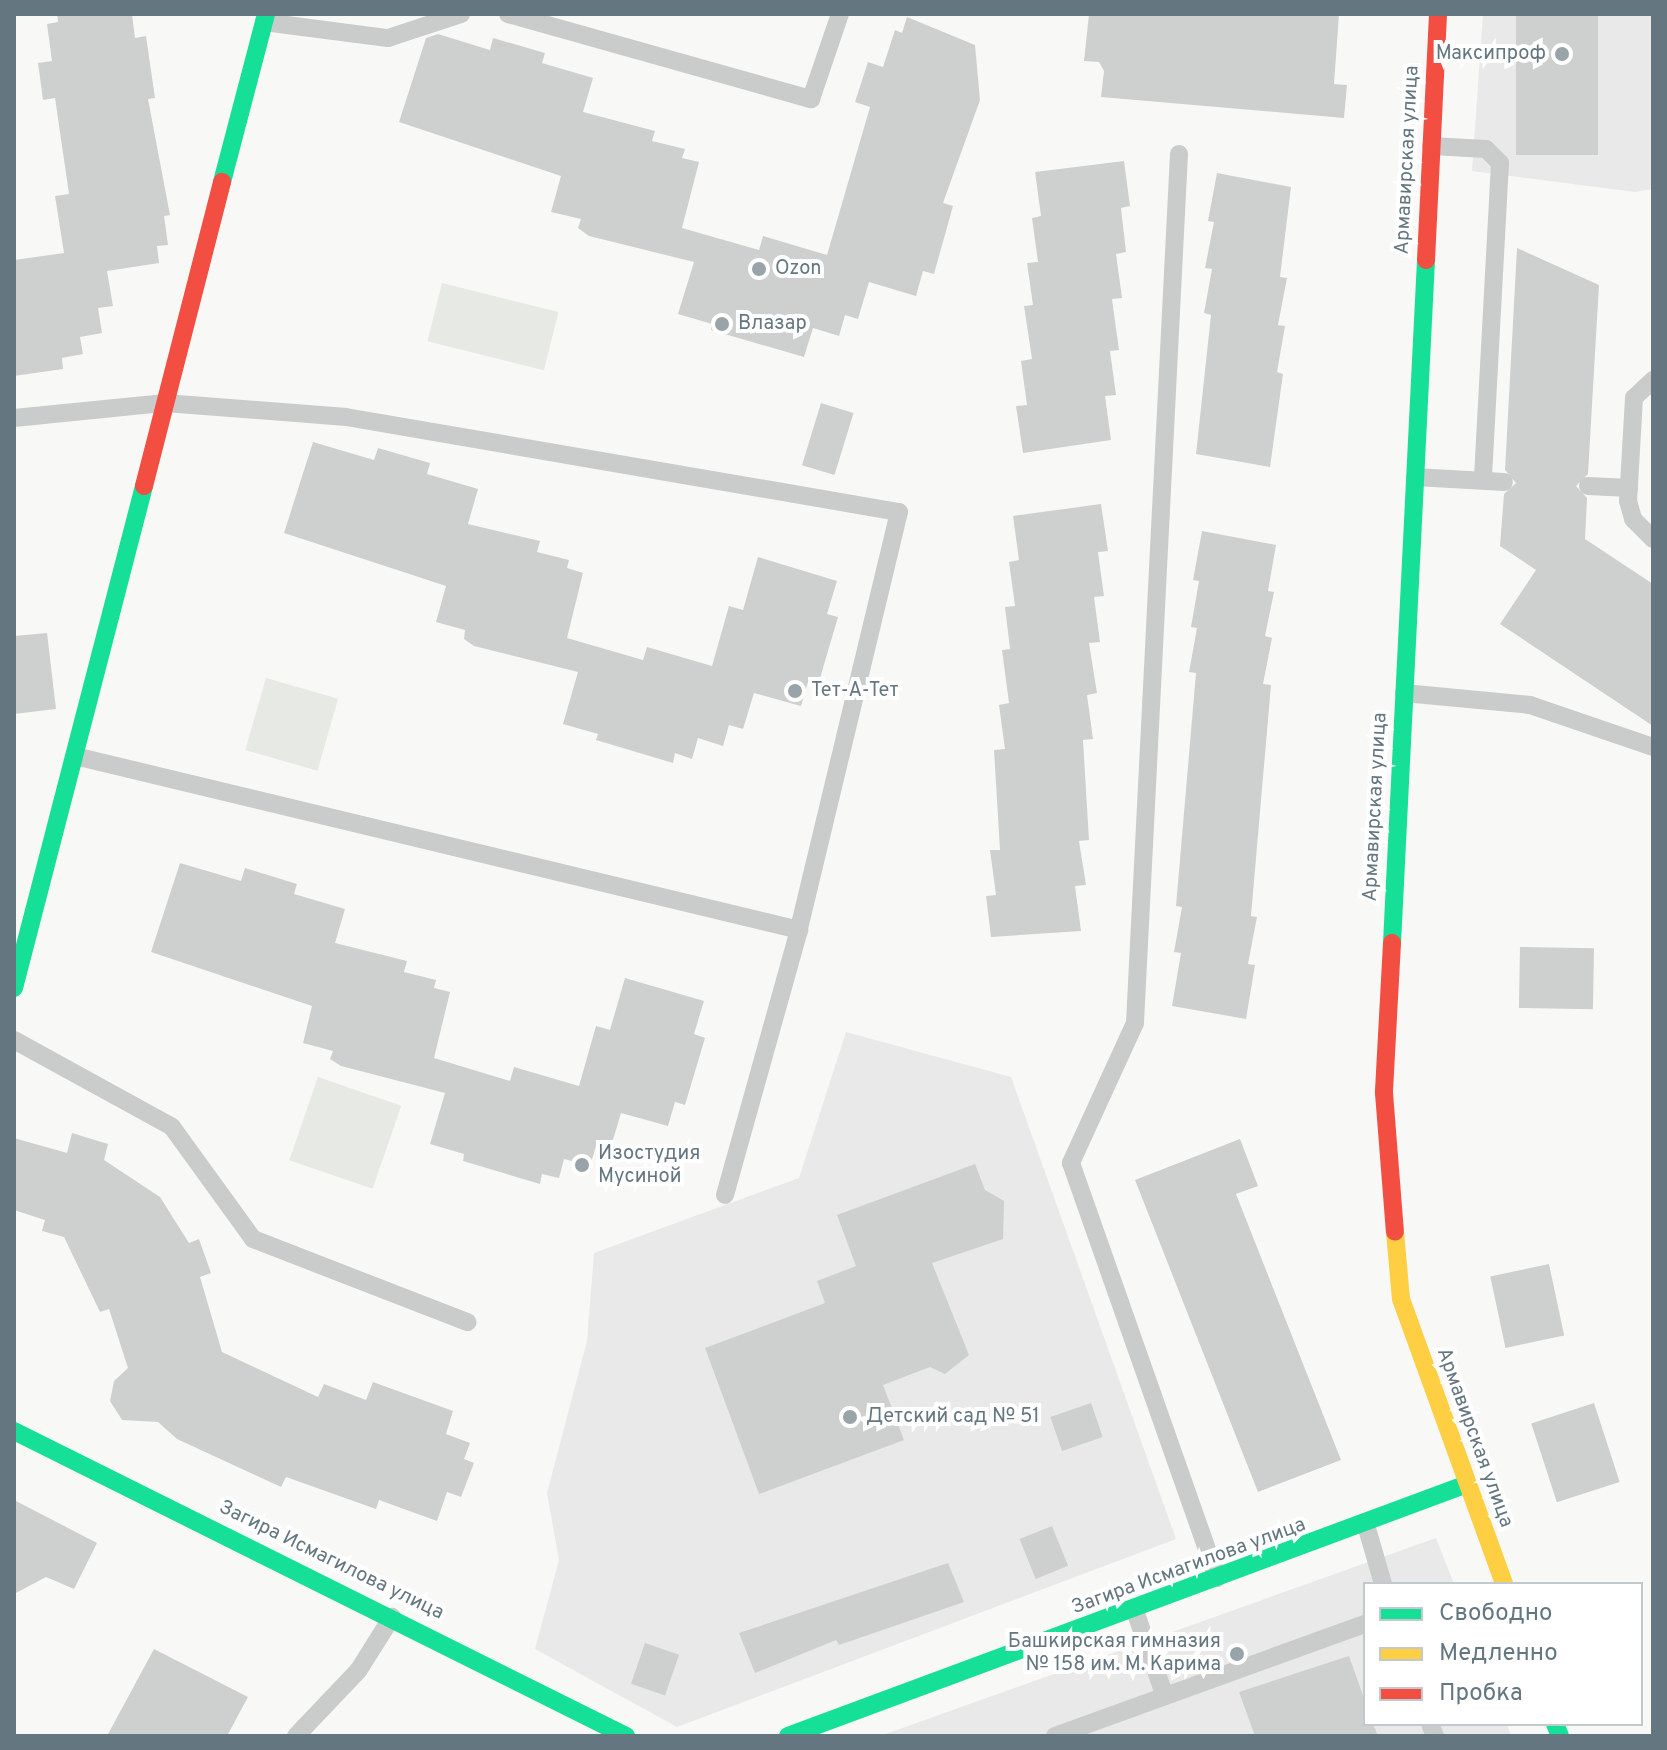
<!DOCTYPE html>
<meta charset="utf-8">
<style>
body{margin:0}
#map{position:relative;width:1667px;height:1750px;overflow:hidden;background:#f8f8f7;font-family:Overpass,sans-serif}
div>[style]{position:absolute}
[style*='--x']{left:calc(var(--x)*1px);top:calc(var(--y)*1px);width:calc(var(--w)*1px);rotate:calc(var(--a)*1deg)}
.built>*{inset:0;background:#e8e9e8}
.green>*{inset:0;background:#e7e9e4;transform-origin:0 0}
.building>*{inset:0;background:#ced0d0;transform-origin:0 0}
.lane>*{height:18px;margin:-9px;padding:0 9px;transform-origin:9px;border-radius:9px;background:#cacccc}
.fast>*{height:18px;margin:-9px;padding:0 9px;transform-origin:9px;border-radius:9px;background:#16e098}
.slow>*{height:18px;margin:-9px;padding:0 9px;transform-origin:9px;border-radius:9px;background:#ffcf43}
.jam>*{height:18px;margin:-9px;padding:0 9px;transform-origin:9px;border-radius:9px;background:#f24e42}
.dots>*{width:22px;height:22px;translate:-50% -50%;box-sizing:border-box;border:4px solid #fff;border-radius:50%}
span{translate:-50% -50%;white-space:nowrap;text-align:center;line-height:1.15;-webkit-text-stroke:8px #fff;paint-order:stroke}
.poi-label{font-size:20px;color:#647780}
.right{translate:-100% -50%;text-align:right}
.left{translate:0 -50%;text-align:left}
.street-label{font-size:20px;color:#647780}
.frame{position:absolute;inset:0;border:16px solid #647780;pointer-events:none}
.legend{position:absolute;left:1363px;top:1582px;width:280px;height:144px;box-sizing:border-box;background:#fff;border:2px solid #c1c9cc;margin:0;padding:10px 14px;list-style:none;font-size:24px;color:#647780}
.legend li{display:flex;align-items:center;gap:16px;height:40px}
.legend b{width:40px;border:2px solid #c1c9cc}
</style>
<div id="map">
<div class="built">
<i style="clip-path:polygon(1483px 14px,1653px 14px,1653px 189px,1635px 192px,1472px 171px)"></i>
<i style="clip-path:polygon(846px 1032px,1011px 1077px,1176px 1539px,677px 1727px,535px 1649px,559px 1560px,547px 1493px,587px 1341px,594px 1253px,799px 1178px)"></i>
<i style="clip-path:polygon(1436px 1538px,1454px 1584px,1365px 1584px,1365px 1724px,1507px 1724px,1511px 1736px,880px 1736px)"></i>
</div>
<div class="green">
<i style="left:442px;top:283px;width:120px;height:60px;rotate:14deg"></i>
<i style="left:266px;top:678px;width:75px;height:75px;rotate:16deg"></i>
<i style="left:318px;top:1077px;width:88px;height:88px;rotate:19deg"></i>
</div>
<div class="building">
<i style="clip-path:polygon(57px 14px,132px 14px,135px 38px,146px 36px,155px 98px,148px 99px,170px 215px,164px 216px,168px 245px,157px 246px,159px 263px,107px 271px,113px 306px,98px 308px,102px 333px,80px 337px,83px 354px,62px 358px,63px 369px,14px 376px,14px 260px,64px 253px,55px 196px,69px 194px,55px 98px,43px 100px,38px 63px,52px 61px,47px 24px,58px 22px)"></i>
<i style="clip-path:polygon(1089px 14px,1339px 14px,1334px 84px,1347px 85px,1344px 118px,1101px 97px,1104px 71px,1099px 62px,1084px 61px)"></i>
<i style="left:1516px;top:14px;width:82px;height:141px"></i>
<i style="clip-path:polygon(907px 17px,975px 45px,980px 100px,943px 203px,953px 206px,934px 274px,923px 271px,916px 296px,869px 282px,858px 319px,845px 315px,839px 336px,813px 328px,804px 357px,711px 330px,712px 324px,678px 314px,694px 262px,589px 236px,578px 228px,581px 219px,551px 212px,561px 176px,399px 122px,426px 38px,438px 34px,490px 50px,493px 38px,545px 53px,542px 63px,593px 78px,583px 112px,655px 131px,652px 141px,685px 149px,682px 158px,699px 162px,682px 228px,759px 250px,763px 236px,827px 255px,870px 107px,855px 102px,868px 62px,883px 67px,895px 30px,902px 33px)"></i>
<i style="clip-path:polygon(1124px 161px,1130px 206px,1121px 208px,1126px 252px,1116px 254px,1122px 298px,1112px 299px,1119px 350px,1110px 351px,1116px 395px,1105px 396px,1111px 440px,1023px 453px,1016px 406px,1027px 405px,1021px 361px,1032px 359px,1024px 306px,1033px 305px,1027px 263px,1038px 262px,1032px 218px,1041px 216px,1035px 172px)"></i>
<i style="clip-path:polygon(1217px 173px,1291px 187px,1280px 277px,1287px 278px,1278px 325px,1285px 326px,1277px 372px,1283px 374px,1270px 467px,1196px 454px,1211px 315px,1204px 313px,1212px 269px,1205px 268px,1214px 222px,1208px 221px)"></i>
<i style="clip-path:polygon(1517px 248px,1599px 285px,1588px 474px,1576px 486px,1587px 498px,1585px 539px,1653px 584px,1653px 726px,1500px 624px,1536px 570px,1500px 546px,1504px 494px,1516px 483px,1505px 470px)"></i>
<i style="left:821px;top:403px;width:34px;height:65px;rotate:17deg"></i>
<i style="clip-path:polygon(313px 442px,374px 460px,378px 448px,430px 463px,427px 474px,478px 489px,468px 524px,540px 541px,537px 552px,569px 560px,567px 568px,583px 573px,567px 638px,643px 660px,647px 647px,712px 666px,729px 606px,743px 610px,758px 557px,837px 581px,827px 614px,838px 617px,818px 685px,808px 682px,801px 706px,754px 693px,743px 729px,729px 725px,723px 746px,698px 738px,692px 759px,675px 753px,673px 763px,596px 740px,598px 734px,563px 724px,578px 672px,474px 646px,464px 639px,465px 630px,436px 622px,446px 586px,284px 533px)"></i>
<i style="clip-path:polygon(1101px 504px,1108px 551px,1098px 552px,1104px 596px,1094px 597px,1100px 642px,1089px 643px,1097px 693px,1087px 695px,1093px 739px,1083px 740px,1089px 840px,1079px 841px,1086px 885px,1075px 886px,1081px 931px,991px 937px,986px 896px,996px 895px,990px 850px,1000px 850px,994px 750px,1005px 749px,999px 705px,1009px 703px,1002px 650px,1010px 649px,1005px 607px,1015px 606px,1009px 562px,1019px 560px,1013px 516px)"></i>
<i style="clip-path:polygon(1202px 531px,1276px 545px,1268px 591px,1274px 592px,1265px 636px,1272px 638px,1263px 684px,1271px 685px,1251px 916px,1257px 917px,1248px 964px,1255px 965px,1246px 1019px,1172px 1006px,1181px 953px,1174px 952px,1182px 907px,1176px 906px,1196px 673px,1189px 672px,1197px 628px,1191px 627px,1199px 581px,1193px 580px)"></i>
<i style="clip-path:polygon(47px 633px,56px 709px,14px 714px,14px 636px)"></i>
<i style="clip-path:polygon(180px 863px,241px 881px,245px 868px,297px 884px,294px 894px,345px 909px,335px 943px,407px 961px,404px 972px,436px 980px,434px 988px,450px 992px,434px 1058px,510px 1081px,514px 1067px,579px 1086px,596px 1026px,610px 1030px,625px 978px,704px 1001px,694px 1034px,705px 1038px,685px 1105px,675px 1102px,668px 1126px,621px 1113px,610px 1150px,596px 1146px,590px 1166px,564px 1159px,559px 1178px,542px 1174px,540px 1184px,463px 1161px,464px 1154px,430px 1144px,445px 1093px,341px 1066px,330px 1059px,333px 1051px,303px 1043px,312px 1006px,151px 952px)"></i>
<i style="left:1520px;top:947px;width:74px;height:61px;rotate:1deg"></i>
<i style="clip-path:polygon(72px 1133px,108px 1144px,104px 1160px,160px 1197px,189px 1243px,199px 1239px,211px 1273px,200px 1277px,222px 1352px,318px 1397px,324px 1384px,366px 1400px,373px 1382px,453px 1411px,446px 1434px,470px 1443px,464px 1459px,474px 1463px,461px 1497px,447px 1492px,437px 1521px,379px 1500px,376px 1509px,286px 1477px,281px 1487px,177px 1439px,158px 1422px,122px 1420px,110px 1401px,114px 1381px,128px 1368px,109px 1309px,100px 1312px,64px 1237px,42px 1231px,45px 1220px,14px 1210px,14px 1138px,67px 1153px)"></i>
<i style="clip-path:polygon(1240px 1139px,1258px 1186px,1236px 1194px,1341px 1460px,1258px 1492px,1135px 1180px)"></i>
<i style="clip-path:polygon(975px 1164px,985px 1190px,1004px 1201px,1003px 1239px,932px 1263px,969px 1355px,945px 1374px,930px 1367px,883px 1385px,904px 1440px,759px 1494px,705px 1348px,825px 1303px,817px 1281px,856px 1266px,837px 1215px)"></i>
<i style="left:1549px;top:1264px;width:73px;height:60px;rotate:78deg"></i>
<i style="left:1091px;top:1403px;width:36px;height:43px;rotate:71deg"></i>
<i style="left:1594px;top:1403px;width:83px;height:66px;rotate:72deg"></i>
<i style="clip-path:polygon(14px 1500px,97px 1543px,74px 1589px,46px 1577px,14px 1594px)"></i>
<i style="left:1052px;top:1526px;width:43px;height:35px;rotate:68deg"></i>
<i style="clip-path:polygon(948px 1563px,964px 1602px,839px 1645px,836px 1640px,755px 1673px,739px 1633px)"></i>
<i style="left:645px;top:1643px;width:36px;height:43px;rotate:19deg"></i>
<i style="clip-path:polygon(154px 1649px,248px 1697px,227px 1736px,107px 1736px)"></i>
<i style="clip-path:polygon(1349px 1656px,1365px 1701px,1365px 1724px,1373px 1724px,1378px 1736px,1255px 1736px,1239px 1692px)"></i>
</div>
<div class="lane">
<i style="--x:508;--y:14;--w:315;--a:15.7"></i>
<i style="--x:811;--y:99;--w:90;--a:-71.2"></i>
<i style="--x:264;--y:22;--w:125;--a:7.4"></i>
<i style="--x:388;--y:38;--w:77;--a:-18.2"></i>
<i style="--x:1431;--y:146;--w:55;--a:3.1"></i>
<i style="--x:1486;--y:149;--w:20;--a:45"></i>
<i style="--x:1500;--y:163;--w:317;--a:93.1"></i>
<i style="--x:1179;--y:154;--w:870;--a:92.9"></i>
<i style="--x:1135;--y:1023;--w:154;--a:114.6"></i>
<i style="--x:1071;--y:1163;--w:440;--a:70.6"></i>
<i style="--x:1653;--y:380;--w:26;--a:137"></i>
<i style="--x:1634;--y:398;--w:103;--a:93.3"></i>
<i style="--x:1628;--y:501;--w:19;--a:74"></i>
<i style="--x:1633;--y:519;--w:28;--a:45"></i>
<i style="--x:14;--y:418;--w:152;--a:-5.7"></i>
<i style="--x:165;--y:403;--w:182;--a:4.4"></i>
<i style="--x:346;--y:417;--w:561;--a:9.75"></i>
<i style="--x:899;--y:512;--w:430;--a:103.5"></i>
<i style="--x:799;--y:930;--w:275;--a:105.6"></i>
<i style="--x:1415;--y:477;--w:89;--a:3.2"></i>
<i style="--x:1588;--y:486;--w:41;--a:2.8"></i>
<i style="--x:1404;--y:693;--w:127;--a:5.4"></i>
<i style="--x:1530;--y:705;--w:130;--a:18.9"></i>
<i style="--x:75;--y:756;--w:745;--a:13.51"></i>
<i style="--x:14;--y:1040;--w:180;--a:28.8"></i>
<i style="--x:172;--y:1127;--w:138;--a:54.1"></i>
<i style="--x:253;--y:1239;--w:230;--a:21.2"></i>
<i style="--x:1366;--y:1525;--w:61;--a:73.9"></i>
<i style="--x:1135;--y:1611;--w:88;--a:70.7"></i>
<i style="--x:1430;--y:1724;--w:13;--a:67"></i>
<i style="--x:296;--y:1736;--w:90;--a:-46.4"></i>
<i style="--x:358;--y:1671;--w:64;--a:-57.8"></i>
<i style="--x:1055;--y:1736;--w:330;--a:-19.9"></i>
</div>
<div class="fast">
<i style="--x:222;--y:182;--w:174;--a:-75.3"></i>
<i style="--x:1392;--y:943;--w:684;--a:-87.15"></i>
<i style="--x:14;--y:988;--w:519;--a:-75.48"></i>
<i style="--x:14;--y:1431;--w:684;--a:26.49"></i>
<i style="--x:1555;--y:1724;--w:13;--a:67"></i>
<i style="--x:788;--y:1736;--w:724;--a:-20.36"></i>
</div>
<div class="slow">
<i style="--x:1395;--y:1232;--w:67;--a:84.9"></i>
<i style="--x:1401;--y:1299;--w:303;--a:70.1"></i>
</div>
<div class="jam">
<i style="--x:1426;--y:260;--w:246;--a:-87.2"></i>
<i style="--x:144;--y:486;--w:314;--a:-75.6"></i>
<i style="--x:1392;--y:943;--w:150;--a:93.1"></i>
<i style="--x:1384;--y:1093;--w:139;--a:85.5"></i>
</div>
<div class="dots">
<i style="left:1562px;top:54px;background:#98a4aa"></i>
<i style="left:759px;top:269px;background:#98a4aa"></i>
<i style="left:722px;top:324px;background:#98a4aa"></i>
<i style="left:795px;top:691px;background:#98a4aa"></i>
<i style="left:582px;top:1165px;background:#98a4aa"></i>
<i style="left:850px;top:1417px;background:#98a4aa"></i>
<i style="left:1237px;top:1654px;background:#98a4aa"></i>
</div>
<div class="poi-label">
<span class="right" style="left:1546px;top:54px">Максипроф</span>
<span class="left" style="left:775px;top:269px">Ozon</span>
<span class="left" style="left:738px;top:324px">Влазар</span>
<span class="left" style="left:811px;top:691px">Тет-А-Тет</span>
<span class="left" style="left:598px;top:1166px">Изостудия<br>Мусиной</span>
<span class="left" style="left:866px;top:1417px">Детский сад № 51</span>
<span class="right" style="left:1221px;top:1654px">Башкирская гимназия<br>№ 158 им. М. Карима</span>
</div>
<div class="street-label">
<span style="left:1408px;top:160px;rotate:-87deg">Армавирская улица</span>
<span style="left:1376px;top:807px;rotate:-87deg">Армавирская улица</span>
<span style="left:1474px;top:1438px;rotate:70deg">Армавирская улица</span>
<span style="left:331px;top:1561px;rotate:26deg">Загира Исмагилова улица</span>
<span style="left:1189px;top:1567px;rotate:-20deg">Загира Исмагилова улица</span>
</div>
<div class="frame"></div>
<ul class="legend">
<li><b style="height:10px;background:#16e098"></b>Свободно</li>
<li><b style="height:10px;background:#ffcf43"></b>Медленно</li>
<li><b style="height:10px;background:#f24e42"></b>Пробка</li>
</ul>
</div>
